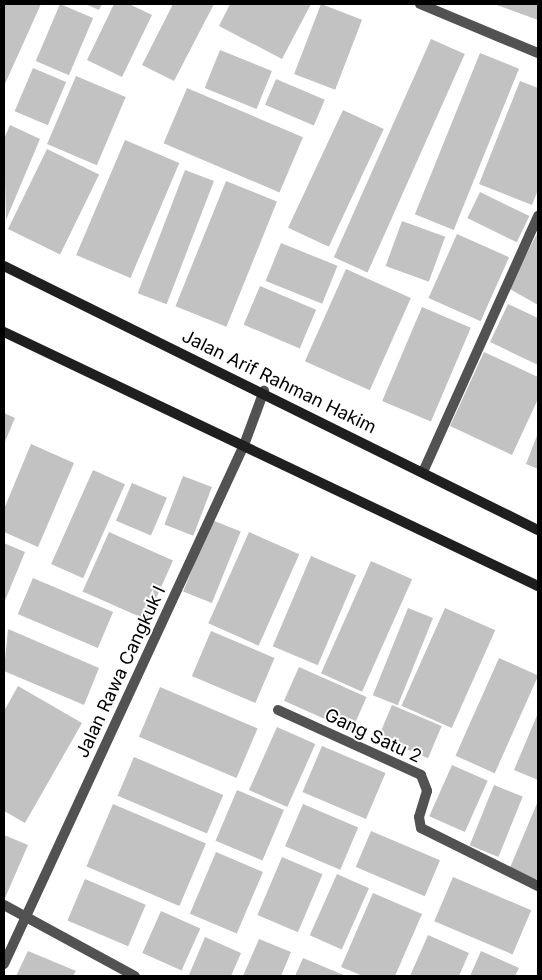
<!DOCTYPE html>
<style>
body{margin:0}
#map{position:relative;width:542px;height:980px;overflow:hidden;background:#fff;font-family:Inter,sans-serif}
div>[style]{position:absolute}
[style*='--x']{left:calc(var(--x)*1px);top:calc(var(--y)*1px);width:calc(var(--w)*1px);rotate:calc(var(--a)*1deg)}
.building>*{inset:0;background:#c2c2c2;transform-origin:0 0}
.minor>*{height:10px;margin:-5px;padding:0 5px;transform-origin:5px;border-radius:5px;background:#525252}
.secondary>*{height:10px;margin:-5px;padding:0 5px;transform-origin:5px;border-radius:5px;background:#1f1f1f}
span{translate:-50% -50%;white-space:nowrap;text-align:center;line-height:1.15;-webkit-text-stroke:4px #fff;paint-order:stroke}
.street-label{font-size:18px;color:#000}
.frame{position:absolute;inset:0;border:5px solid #000;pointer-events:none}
</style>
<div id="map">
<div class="building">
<i style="clip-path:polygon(4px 4px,41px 4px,4px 86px)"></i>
<i style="left:60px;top:4px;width:36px;height:62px;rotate:23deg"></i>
<i style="clip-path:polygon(85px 4px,102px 4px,99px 10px)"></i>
<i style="clip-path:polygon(114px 4px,129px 4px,152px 15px,122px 77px,87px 60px)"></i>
<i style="clip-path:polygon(173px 4px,214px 4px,174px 81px,142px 65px)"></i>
<i style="clip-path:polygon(230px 4px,311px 4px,282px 59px,219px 26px)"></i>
<i style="left:321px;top:4px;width:44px;height:75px;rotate:21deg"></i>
<i style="clip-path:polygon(494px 4px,538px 4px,538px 20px)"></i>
<i style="left:431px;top:39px;width:37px;height:239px;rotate:24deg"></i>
<i style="left:220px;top:50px;width:56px;height:41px;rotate:22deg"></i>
<i style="left:480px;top:53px;width:42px;height:174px;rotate:22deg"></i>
<i style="left:33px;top:68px;width:36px;height:47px;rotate:23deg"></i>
<i style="left:76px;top:76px;width:54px;height:74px;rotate:23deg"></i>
<i style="left:276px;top:79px;width:53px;height:28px;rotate:23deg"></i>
<i style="clip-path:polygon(520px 81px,538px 88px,538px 190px,532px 205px,479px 184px)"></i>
<i style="left:187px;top:88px;width:126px;height:60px;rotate:23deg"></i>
<i style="left:343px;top:110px;width:45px;height:130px;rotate:25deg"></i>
<i style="clip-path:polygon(10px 125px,40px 139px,6px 220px,4px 139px)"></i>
<i style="left:125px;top:140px;width:59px;height:125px;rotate:23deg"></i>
<i style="left:47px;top:149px;width:58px;height:89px;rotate:26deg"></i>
<i style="left:185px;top:170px;width:31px;height:132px;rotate:21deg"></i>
<i style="left:226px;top:181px;width:55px;height:135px;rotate:22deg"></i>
<i style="left:480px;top:192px;width:55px;height:29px;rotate:26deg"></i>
<i style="left:402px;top:221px;width:46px;height:48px;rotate:20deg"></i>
<i style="clip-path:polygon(538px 232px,538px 305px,508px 288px)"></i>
<i style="left:457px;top:234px;width:57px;height:70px;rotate:24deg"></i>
<i style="left:281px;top:243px;width:61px;height:41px;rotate:22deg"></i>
<i style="left:346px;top:269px;width:71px;height:101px;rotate:24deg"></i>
<i style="left:260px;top:286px;width:61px;height:42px;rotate:23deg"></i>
<i style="clip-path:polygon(508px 304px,538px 318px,538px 365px,490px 342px)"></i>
<i style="left:422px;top:307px;width:53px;height:102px;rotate:23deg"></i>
<i style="clip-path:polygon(484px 352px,538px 377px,538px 399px,512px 455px,450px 426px)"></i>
<i style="clip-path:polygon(4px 413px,15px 418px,4px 444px)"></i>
<i style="clip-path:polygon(538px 433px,538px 469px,526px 464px)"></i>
<i style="clip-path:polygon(31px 444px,74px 463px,38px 547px,4px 532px,4px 509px)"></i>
<i style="left:93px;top:470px;width:35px;height:103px;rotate:24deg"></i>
<i style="left:183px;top:476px;width:31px;height:52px;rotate:21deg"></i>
<i style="left:132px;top:483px;width:38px;height:41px;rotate:23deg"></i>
<i style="left:212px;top:520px;width:31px;height:77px;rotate:22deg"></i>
<i style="left:109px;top:532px;width:70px;height:65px;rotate:24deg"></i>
<i style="left:249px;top:532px;width:55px;height:100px;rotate:24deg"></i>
<i style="clip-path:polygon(4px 543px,25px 552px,4px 603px)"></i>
<i style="left:311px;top:556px;width:49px;height:98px;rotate:23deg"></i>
<i style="left:371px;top:561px;width:45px;height:123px;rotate:24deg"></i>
<i style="left:33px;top:578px;width:87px;height:39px;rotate:23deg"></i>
<i style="left:408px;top:608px;width:27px;height:94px;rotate:22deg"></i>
<i style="left:445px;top:608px;width:55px;height:107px;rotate:24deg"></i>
<i style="clip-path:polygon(8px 629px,99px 668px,84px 705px,4px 671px)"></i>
<i style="left:211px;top:631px;width:69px;height:49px;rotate:23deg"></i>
<i style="left:499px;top:658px;width:43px;height:107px;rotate:24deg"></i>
<i style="left:299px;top:667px;width:74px;height:37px;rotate:24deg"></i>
<i style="clip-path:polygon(18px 686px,82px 723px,25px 823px,4px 811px,4px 711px)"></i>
<i style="left:160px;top:687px;width:106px;height:54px;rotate:23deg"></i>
<i style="left:392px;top:705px;width:54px;height:35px;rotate:23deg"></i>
<i style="clip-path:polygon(538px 713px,538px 780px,514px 770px)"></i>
<i style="left:277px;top:727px;width:42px;height:69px;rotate:24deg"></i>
<i style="left:322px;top:746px;width:69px;height:50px;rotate:23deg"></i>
<i style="left:134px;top:757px;width:97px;height:42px;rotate:23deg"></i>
<i style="left:452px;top:765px;width:39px;height:56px;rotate:24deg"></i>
<i style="left:494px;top:785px;width:31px;height:65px;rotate:22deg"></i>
<i style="left:237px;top:790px;width:51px;height:55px;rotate:23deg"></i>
<i style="clip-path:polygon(538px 801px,538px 876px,536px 881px,509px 870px)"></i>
<i style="left:113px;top:804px;width:101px;height:68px;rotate:23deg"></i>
<i style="left:303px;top:804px;width:60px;height:46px;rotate:23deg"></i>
<i style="left:371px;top:831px;width:75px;height:39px;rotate:23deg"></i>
<i style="clip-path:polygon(4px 835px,28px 845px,5px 898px,4px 898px)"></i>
<i style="left:216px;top:852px;width:51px;height:67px;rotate:23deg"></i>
<i style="left:282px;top:857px;width:44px;height:63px;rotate:23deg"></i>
<i style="left:337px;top:874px;width:35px;height:67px;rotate:24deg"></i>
<i style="left:453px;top:877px;width:85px;height:48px;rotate:23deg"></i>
<i style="left:85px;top:879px;width:66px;height:45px;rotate:23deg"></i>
<i style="clip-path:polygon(373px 893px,422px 914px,395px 976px,363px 976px,341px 967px)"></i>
<i style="left:161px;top:911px;width:43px;height:46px;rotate:24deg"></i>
<i style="clip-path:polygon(428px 935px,469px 953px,459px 976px,410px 976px)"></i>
<i style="clip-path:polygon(205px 937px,241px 953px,231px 976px,189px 975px)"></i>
<i style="clip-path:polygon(259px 939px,291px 952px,281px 976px,243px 976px)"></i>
<i style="clip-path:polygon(28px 951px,76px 971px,73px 976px,16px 976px)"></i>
<i style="clip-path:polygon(481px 951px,519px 968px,515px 976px,470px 976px)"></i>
<i style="clip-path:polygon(303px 958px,346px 976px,295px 976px)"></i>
</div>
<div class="minor">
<i style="--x:420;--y:4;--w:128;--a:22.6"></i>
<i style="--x:423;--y:472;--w:281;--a:-65.8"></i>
<i style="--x:278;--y:710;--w:157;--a:24.4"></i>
<i style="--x:421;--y:775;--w:17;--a:69"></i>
<i style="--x:427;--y:791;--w:27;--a:107"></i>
<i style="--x:419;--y:817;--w:11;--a:80"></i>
<i style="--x:421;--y:828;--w:131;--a:26.4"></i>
<i style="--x:4;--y:905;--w:149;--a:28.5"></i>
<i style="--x:4;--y:964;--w:572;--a:-65.18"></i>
<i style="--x:244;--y:445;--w:58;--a:-69.7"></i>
</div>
<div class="secondary">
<i style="--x:4;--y:266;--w:596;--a:26.31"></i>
<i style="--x:4;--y:332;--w:591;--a:25.44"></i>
</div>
<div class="street-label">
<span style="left:279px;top:382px;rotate:26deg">Jalan Arif Rahman Hakim</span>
<span style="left:121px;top:672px;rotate:-65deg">Jalan Rawa Cangkuk I</span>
<span style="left:373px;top:736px;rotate:25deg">Gang Satu 2</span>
</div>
<div class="frame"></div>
</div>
